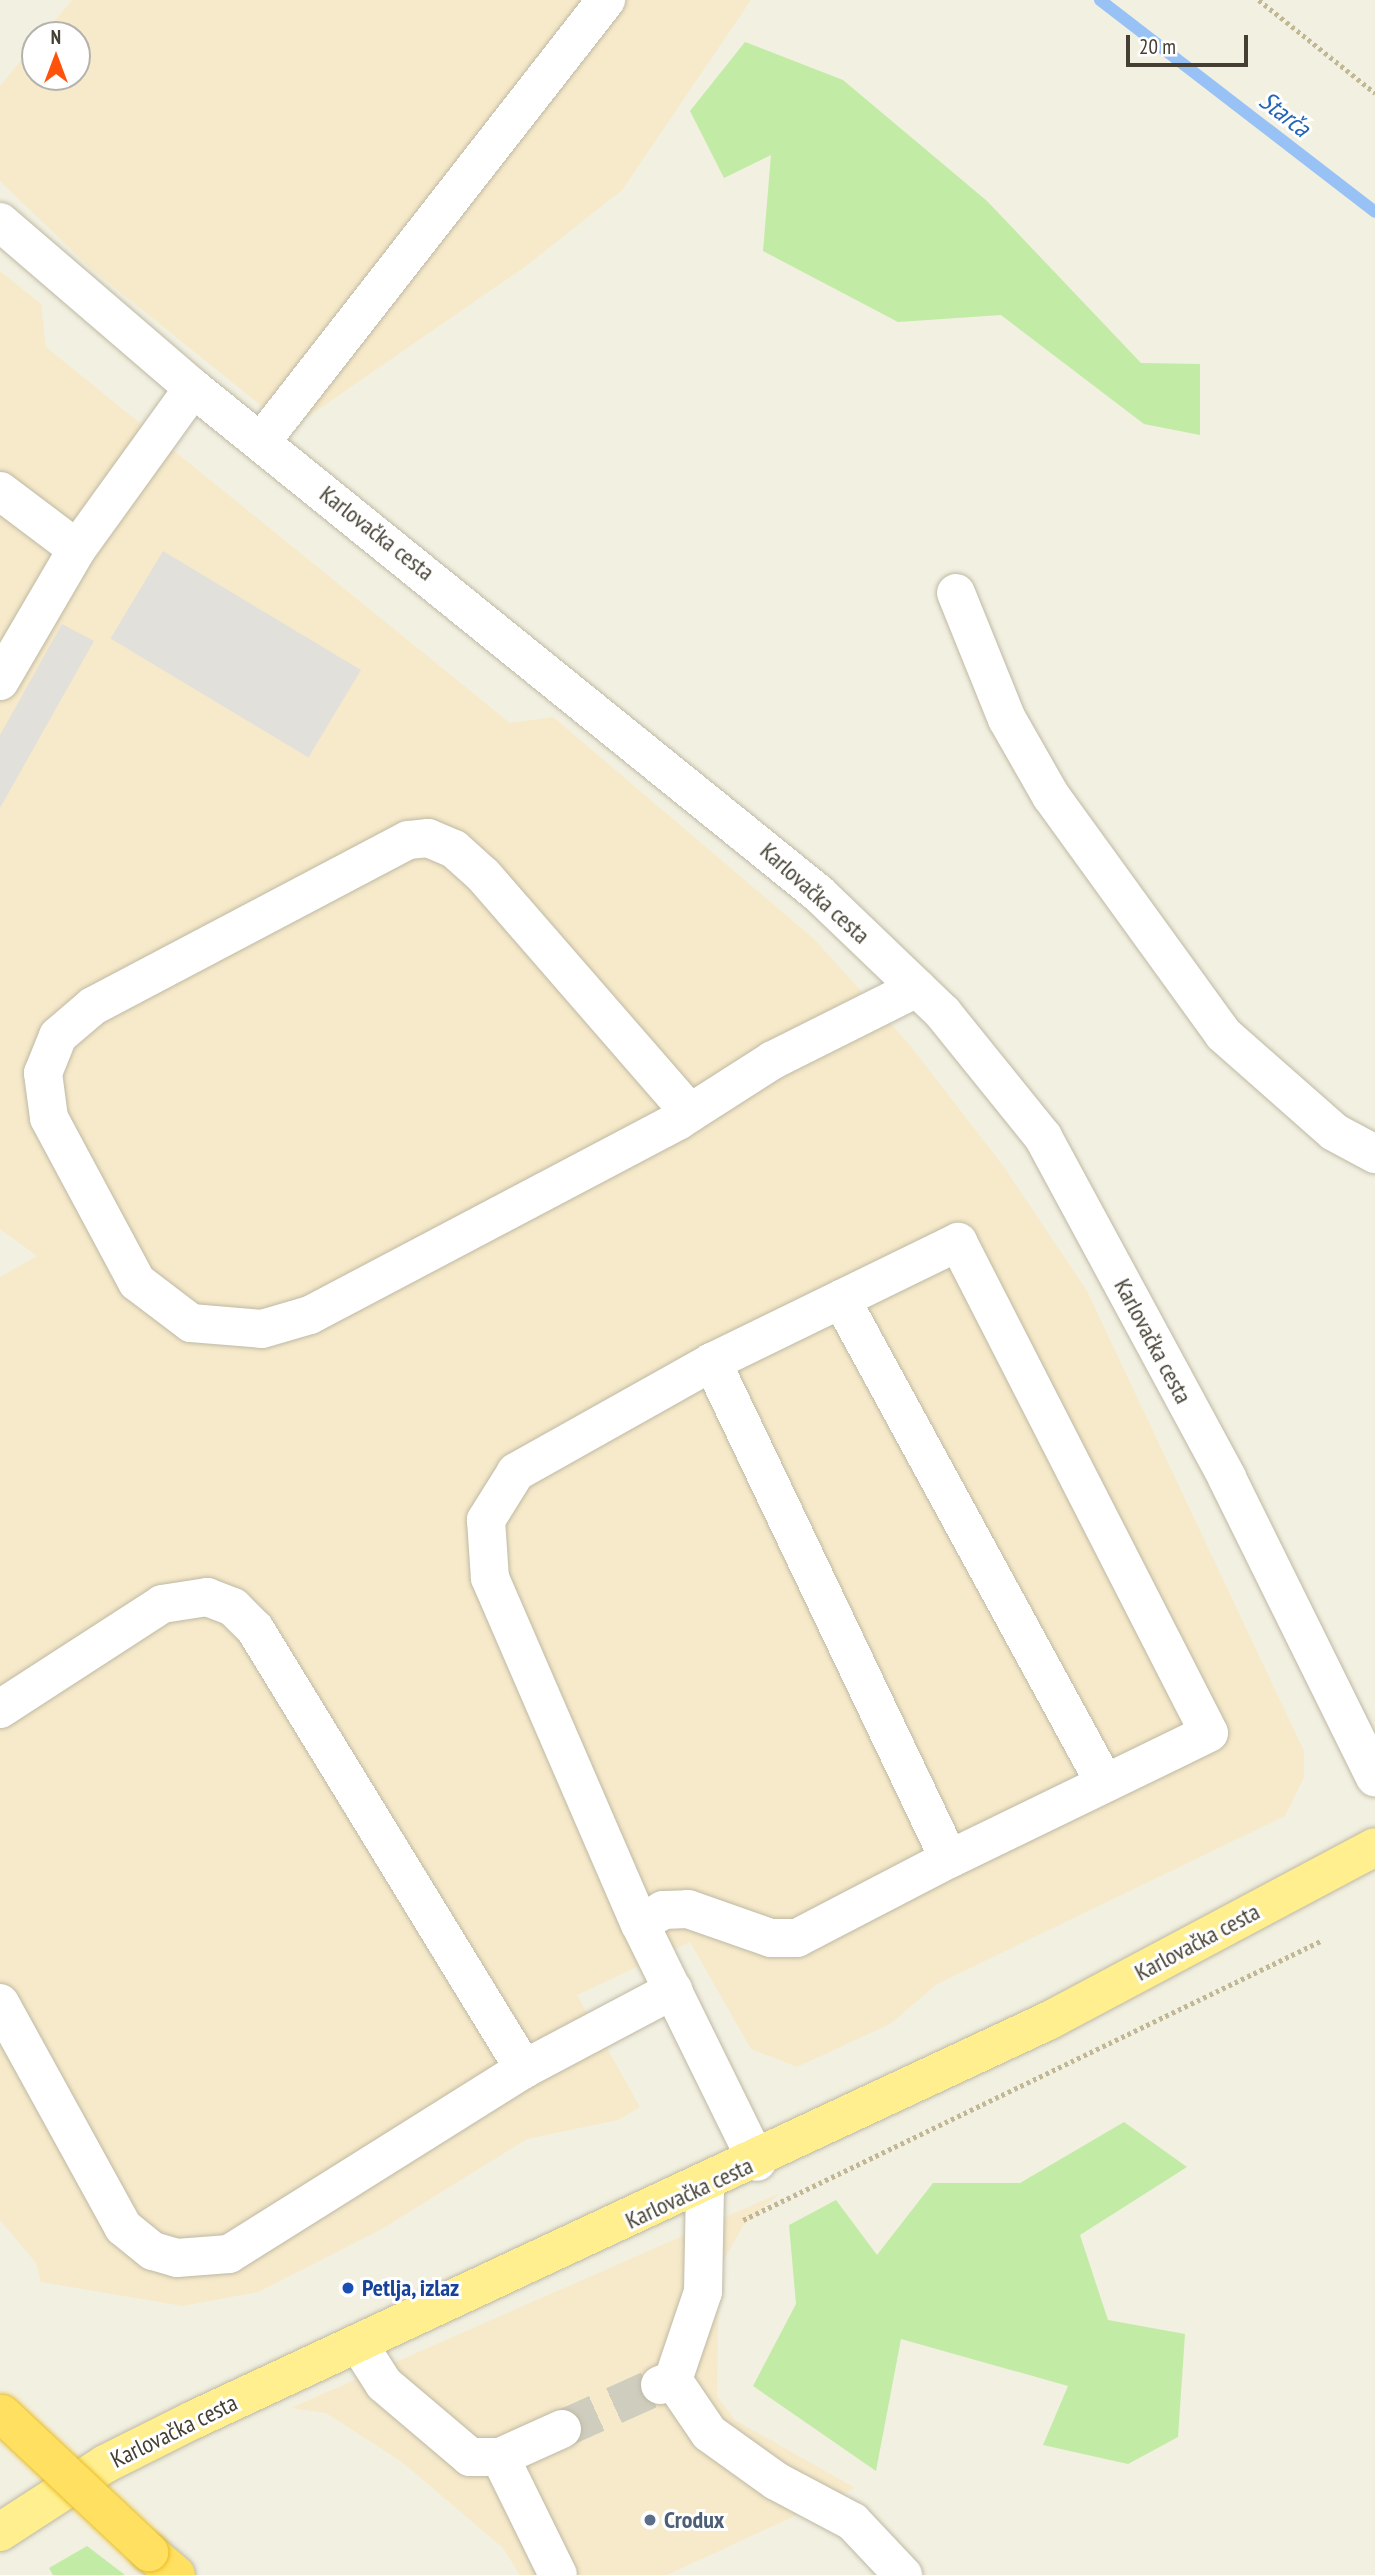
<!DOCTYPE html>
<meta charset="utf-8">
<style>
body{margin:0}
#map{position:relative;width:1375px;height:2575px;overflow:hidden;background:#f2f0e1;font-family:"PT Sans Narrow",sans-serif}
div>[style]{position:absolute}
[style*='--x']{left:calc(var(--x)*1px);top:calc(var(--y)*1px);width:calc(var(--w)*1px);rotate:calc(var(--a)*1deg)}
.commercial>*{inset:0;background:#f7eaca}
.green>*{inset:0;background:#c2eba6}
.parking>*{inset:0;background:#e2e0db;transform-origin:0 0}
.stream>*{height:12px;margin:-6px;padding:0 6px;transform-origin:6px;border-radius:6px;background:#98c2f5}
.minor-tunnel>*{height:38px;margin-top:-19px;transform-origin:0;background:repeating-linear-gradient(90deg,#cfcdbe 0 38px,transparent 0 57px)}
.path>*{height:4.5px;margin-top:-2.25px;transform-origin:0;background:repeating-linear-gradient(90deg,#c1b794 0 3.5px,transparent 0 7px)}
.roads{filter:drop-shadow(0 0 2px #beb9a4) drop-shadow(0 0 2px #beb9a4)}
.minor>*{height:38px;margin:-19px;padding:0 19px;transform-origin:19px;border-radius:19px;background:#fff}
.major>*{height:38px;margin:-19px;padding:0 19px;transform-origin:19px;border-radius:19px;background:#ffef8e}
.highway>*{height:38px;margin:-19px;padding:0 19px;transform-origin:19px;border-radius:19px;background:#ffe060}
.bridges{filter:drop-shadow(0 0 2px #e9bc25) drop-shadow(0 0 2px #e9bc25)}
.highway-bridge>*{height:38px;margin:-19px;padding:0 19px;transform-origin:19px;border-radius:19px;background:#ffe060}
.dots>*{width:19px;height:19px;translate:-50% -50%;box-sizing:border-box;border:4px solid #fff;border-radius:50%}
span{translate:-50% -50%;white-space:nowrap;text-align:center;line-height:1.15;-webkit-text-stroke:6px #fff;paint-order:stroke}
.street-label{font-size:24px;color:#443f32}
.transit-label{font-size:24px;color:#164399;font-weight:700}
.left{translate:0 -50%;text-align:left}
.service-label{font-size:24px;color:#4e5e75;font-weight:700}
.water-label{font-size:26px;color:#2464b6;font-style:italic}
.north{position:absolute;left:21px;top:21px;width:70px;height:70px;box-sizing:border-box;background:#fff;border:2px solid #b4b2ad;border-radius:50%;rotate:0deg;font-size:19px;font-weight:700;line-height:28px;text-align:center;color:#443f32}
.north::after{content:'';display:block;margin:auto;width:24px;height:32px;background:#ff530c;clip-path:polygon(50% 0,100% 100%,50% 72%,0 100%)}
.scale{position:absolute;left:1126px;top:35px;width:122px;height:32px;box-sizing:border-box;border:4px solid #443f32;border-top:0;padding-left:9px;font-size:21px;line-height:24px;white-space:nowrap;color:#443f32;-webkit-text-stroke:5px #fff;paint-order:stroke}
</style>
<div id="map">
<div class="commercial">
<i style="clip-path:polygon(72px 0,751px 0,622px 190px,526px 266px,290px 429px,89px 267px,0 181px,0 86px,35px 44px,35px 77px,77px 77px,77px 35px,43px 35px)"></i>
<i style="clip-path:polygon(0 271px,41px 304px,46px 347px,510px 723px,553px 717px,814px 939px,909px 1044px,1004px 1167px,1087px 1291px,1304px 1751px,1304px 1777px,1285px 1816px,937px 1984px,890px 2024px,797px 2067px,751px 2049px,690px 1942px,577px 1995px,640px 2107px,618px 2120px,527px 2139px,380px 2230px,258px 2292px,183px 2306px,41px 2282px,36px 2263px,0 2220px,0 1277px,37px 1256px,0 1229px)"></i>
<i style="clip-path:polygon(780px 2193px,743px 2226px,719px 2268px,717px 2396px,735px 2420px,855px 2488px,667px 2575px,520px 2575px,503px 2548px,402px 2462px,326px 2413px,291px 2408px)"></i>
</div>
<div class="green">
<i style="clip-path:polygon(745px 42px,843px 80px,987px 201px,1141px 363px,1200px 364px,1200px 435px,1144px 424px,1001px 315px,898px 322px,763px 251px,771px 155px,724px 178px,690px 111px)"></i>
<i style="clip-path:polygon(1124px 2122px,1187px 2167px,1080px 2235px,1108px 2320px,1185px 2334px,1178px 2437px,1128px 2464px,1043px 2445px,1068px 2386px,901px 2339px,876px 2471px,753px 2386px,796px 2304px,789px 2225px,836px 2200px,877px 2255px,933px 2183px,1020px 2183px)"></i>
<i style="clip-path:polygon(87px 2546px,125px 2575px,53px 2575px,49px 2568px)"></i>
</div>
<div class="parking">
<i style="left:163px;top:551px;width:231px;height:102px;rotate:31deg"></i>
<i style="clip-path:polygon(62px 624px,94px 641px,0 808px,0 735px)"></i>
</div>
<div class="stream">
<i style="--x:1100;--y:0;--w:347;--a:37.6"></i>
</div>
<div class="minor-tunnel">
<i style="--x:562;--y:2429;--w:107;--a:-24.2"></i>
</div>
<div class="path">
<i style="--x:1259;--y:0;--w:149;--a:38.7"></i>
<i style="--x:743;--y:2220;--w:642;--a:-25.77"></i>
</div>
<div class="roads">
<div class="minor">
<i style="--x:0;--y:222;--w:255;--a:40.7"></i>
<i style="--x:193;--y:388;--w:804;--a:38.94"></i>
<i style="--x:818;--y:893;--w:173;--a:43.8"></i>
<i style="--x:943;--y:1013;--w:159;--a:51.1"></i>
<i style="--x:1043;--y:1137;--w:387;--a:61.6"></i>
<i style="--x:1227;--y:1478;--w:334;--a:63.7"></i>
<i style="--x:261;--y:442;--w:561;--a:-52.03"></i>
<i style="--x:0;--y:491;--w:96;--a:37"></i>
<i style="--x:77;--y:549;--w:153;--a:120.3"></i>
<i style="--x:77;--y:549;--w:198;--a:-54.2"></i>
<i style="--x:956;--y:593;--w:136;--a:68"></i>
<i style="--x:1007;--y:719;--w:89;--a:60.3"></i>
<i style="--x:1051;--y:796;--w:294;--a:54.1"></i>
<i style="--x:1223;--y:1034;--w:148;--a:41.4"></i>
<i style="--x:1334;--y:1132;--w:47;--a:28.2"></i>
<i style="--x:690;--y:1113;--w:315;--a:-131"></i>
<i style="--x:483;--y:875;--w:39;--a:-138"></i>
<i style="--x:454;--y:849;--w:28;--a:-157"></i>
<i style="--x:428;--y:838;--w:20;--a:174"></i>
<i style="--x:408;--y:840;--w:356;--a:152.2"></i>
<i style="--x:93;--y:1006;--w:46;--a:139.4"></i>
<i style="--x:58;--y:1036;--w:40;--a:112"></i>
<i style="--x:43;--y:1073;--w:45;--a:82.4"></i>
<i style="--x:49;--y:1118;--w:186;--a:61.8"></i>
<i style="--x:137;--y:1282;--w:68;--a:37.2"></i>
<i style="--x:191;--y:1323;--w:71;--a:4.8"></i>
<i style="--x:262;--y:1329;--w:50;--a:-16.3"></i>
<i style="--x:310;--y:1315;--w:416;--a:-27.8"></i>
<i style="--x:678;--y:1121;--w:14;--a:-34"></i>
<i style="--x:690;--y:1113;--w:98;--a:-32.6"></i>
<i style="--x:773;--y:1060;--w:161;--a:-26.6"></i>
<i style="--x:841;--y:1299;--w:550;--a:61.43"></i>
<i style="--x:712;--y:1362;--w:274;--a:-26"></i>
<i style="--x:958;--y:1242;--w:551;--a:62.92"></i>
<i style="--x:1209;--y:1733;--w:289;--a:154.1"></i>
<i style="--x:0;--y:1709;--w:193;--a:-32.9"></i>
<i style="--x:162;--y:1604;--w:46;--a:-8.8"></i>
<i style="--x:207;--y:1597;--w:28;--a:21"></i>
<i style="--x:233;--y:1607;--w:31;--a:45"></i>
<i style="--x:255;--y:1629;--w:516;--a:58.56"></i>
<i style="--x:640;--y:1924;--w:27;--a:-31"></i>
<i style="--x:663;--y:1910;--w:25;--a:-2"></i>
<i style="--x:688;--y:1909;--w:88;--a:19.3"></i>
<i style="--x:771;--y:1938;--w:26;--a:0"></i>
<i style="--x:797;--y:1938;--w:171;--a:-27.5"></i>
<i style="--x:949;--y:1859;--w:551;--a:-115.49"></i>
<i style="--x:712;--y:1362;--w:225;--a:150.7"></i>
<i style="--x:516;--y:1472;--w:57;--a:122"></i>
<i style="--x:486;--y:1520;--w:58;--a:86.1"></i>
<i style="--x:490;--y:1578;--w:377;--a:66.6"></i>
<i style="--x:640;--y:1924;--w:265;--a:63.8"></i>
<i style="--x:0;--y:2003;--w:256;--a:61.2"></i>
<i style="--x:123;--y:2227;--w:38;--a:39"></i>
<i style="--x:153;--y:2251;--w:25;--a:16"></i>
<i style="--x:177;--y:2258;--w:52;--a:-4.4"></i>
<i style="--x:229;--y:2254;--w:348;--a:-32.1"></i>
<i style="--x:524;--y:2069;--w:169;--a:-27.9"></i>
<i style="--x:359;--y:2345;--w:46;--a:57.3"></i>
<i style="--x:384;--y:2384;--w:113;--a:40.3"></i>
<i style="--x:470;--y:2457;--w:30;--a:0"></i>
<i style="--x:500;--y:2457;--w:68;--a:-24.3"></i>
<i style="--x:673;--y:2380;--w:64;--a:55.8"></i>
<i style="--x:709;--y:2433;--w:82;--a:35.6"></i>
<i style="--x:776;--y:2481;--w:87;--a:28"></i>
<i style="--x:853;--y:2522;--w:73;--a:46.7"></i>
<i style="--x:660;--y:2385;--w:14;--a:-21"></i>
<i style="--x:673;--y:2380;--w:93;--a:-71.2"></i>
<i style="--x:703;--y:2292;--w:106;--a:-88.9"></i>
<i style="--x:500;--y:2457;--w:131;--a:63.8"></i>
</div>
<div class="major">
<i style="--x:0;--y:2532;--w:125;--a:-32.9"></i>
<i style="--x:105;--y:2464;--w:98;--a:-26.6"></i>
<i style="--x:193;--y:2420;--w:944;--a:-25.02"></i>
<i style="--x:1048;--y:2021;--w:370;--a:-28"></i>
</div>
<div class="highway">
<i style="--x:149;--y:2552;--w:35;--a:40"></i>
</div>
</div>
<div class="bridges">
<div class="highway-bridge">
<i style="--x:2;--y:2414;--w:202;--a:43.2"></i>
</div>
</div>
<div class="dots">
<i style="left:348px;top:2288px;background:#1a4fb4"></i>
<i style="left:650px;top:2520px;background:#5c6f8a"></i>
</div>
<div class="street-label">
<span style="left:377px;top:533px;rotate:38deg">Karlovačka cesta</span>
<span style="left:815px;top:893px;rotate:42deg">Karlovačka cesta</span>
<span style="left:1153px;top:1341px;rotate:62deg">Karlovačka cesta</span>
<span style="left:1197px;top:1942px;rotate:-28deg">Karlovačka cesta</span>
<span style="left:689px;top:2193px;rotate:-25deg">Karlovačka cesta</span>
<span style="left:174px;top:2431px;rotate:-26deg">Karlovačka cesta</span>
</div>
<div class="transit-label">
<span class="left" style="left:362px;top:2288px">Petlja, izlaz</span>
</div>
<div class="service-label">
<span class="left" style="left:664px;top:2520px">Crodux</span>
</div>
<div class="water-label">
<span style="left:1285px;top:114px;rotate:38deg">Starča</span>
</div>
<div class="north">N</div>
<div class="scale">20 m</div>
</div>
